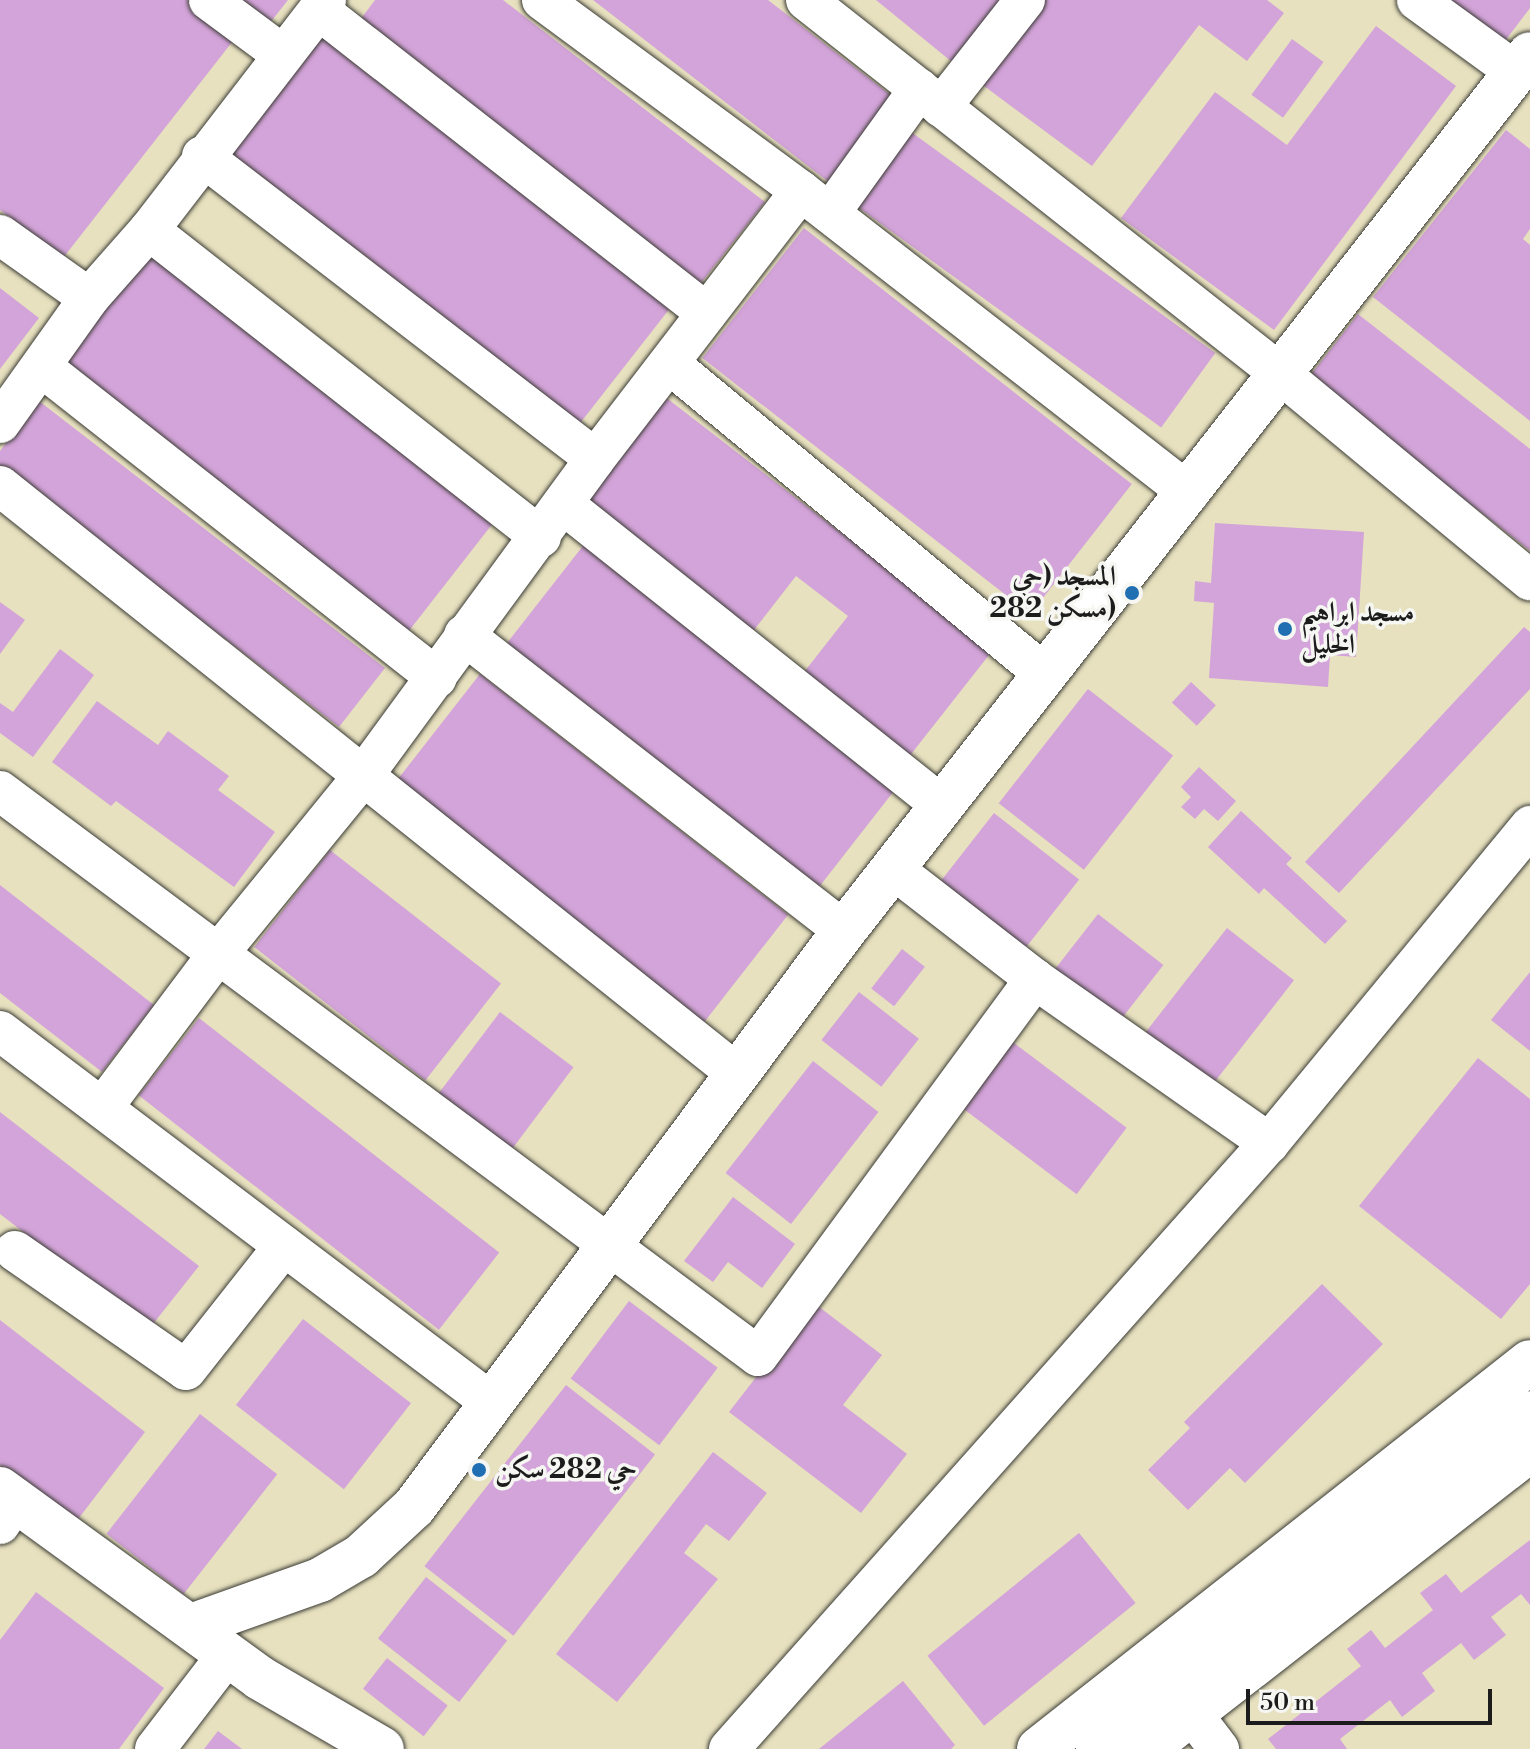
<!DOCTYPE html>
<meta charset="utf-8">
<style>
body{margin:0}
#map{position:relative;width:1530px;height:1749px;overflow:hidden;background:#e7e1bf;font-family:"Libre Bodoni",Amiri,serif}
div>[style]{position:absolute}
[style*='--x']{left:calc(var(--x)*1px);top:calc(var(--y)*1px);width:calc(var(--w)*1px);rotate:calc(var(--a)*1deg)}
.building>*{inset:0;background:#d3a4d9;transform-origin:0 0}
.roads{filter:drop-shadow(0 0 2px #3a3a34) drop-shadow(0 0 2px #3a3a34)}
.minor>*{height:40px;margin:-20px;padding:0 20px;transform-origin:20px;border-radius:20px;background:#fff}
.tertiary>*{height:44px;margin:-22px;padding:0 22px;transform-origin:22px;border-radius:22px;background:#fff}
.trunk>*{height:44px;margin:-22px;padding:0 22px;transform-origin:22px;border-radius:22px;background:#fff}
.dots>*{width:22px;height:22px;translate:-50% -50%;box-sizing:border-box;border:4px solid #f6f6f2;border-radius:50%}
span{translate:-50% -50%;white-space:nowrap;text-align:center;line-height:1.15;-webkit-text-stroke:7px #f6f6f2;paint-order:stroke}
.poi-label{font-size:28px;color:#1c1c1c;font-weight:700}
.right{translate:-100% -50%;text-align:right}
.left{translate:0 -50%;text-align:left}
.scale{position:absolute;left:1246px;top:1689px;width:246px;height:36px;box-sizing:border-box;border:4px solid #1c1c1c;border-top:0;padding-left:10px;font-size:24px;line-height:28px;white-space:nowrap;color:#1c1c1c;-webkit-text-stroke:6px #f6f6f2;paint-order:stroke}
</style>
<div id="map">
<div class="building">
<i style="clip-path:polygon(0 0,199px 0,240px 32px,63px 258px,0 210px)"></i>
<i style="clip-path:polygon(208px 0,288px 0,258px 38px)"></i>
<i style="clip-path:polygon(375px 0,503px 0,765px 202px,701px 283px,360px 20px)"></i>
<i style="clip-path:polygon(593px 0,768px 0,896px 99px,830px 183px)"></i>
<i style="clip-path:polygon(876px 0,1000px 0,952px 62px)"></i>
<i style="clip-path:polygon(1036px 0,1267px 0,1284px 13px,1247px 61px,1199px 25px,1092px 166px,976px 80px)"></i>
<i style="clip-path:polygon(1449px 0,1530px 0,1530px 8px,1505px 41px)"></i>
<i style="clip-path:polygon(1376px 26px,1456px 86px,1274px 330px,1121px 218px,1215px 92px,1287px 145px)"></i>
<i style="left:315px;top:30px;width:451px;height:150px;rotate:38deg"></i>
<i style="left:1292px;top:39px;width:39px;height:69px;rotate:36deg"></i>
<i style="left:907px;top:129px;width:381px;height:92px;rotate:36deg"></i>
<i style="clip-path:polygon(1506px 130px,1530px 149px,1530px 229px,1523px 239px,1530px 245px,1530px 421px,1373px 297px)"></i>
<i style="left:804px;top:228px;width:416px;height:165px;rotate:38deg"></i>
<i style="left:145px;top:249px;width:443px;height:149px;rotate:38deg"></i>
<i style="clip-path:polygon(0 288px,39px 318px,0 369px)"></i>
<i style="clip-path:polygon(1358px 314px,1530px 449px,1530px 551px,1309px 377px)"></i>
<i style="clip-path:polygon(664px 396px,993px 650px,908px 758px,801px 676px,848px 616px,796px 576px,747px 639px,577px 508px)"></i>
<i style="clip-path:polygon(39px 401px,385px 668px,339px 727px,0 465px,0 451px)"></i>
<i style="clip-path:polygon(1215px 523px,1364px 532px,1356px 657px,1330px 655px,1328px 687px,1209px 678px,1214px 603px,1194px 601px,1195px 581px,1211px 583px)"></i>
<i style="left:586px;top:542px;width:396px;height:135px;rotate:38deg"></i>
<i style="clip-path:polygon(0 602px,25px 620px,0 654px)"></i>
<i style="clip-path:polygon(1524px 627px,1530px 632px,1530px 689px,1339px 893px,1305px 862px)"></i>
<i style="clip-path:polygon(60px 649px,94px 675px,33px 757px,0 733px,0 703px,13px 712px)"></i>
<i style="left:480px;top:674px;width:391px;height:145px;rotate:38deg"></i>
<i style="left:1191px;top:682px;width:34px;height:28px;rotate:43deg"></i>
<i style="left:1088px;top:689px;width:108px;height:145px;rotate:38deg"></i>
<i style="clip-path:polygon(97px 701px,158px 745px,168px 731px,229px 776px,218px 790px,275px 832px,234px 887px,116px 801px,111px 806px,52px 762px)"></i>
<i style="clip-path:polygon(1199px 767px,1236px 801px,1218px 821px,1204px 809px,1195px 819px,1181px 807px,1191px 797px,1181px 787px)"></i>
<i style="clip-path:polygon(1241px 811px,1292px 858px,1286px 864px,1347px 921px,1325px 944px,1264px 888px,1259px 894px,1208px 847px)"></i>
<i style="left:994px;top:813px;width:108px;height:93px;rotate:38deg"></i>
<i style="left:330px;top:850px;width:217px;height:123px;rotate:38deg"></i>
<i style="clip-path:polygon(0 885px,154px 1005px,102px 1072px,0 993px)"></i>
<i style="left:1098px;top:914px;width:83px;height:77px;rotate:38deg"></i>
<i style="left:1227px;top:928px;width:85px;height:136px;rotate:38deg"></i>
<i style="left:902px;top:949px;width:29px;height:50px;rotate:38deg"></i>
<i style="clip-path:polygon(1530px 972px,1530px 1051px,1491px 1020px)"></i>
<i style="left:859px;top:992px;width:76px;height:61px;rotate:38deg"></i>
<i style="left:500px;top:1012px;width:92px;height:103px;rotate:37deg"></i>
<i style="left:199px;top:1018px;width:381px;height:98px;rotate:38deg"></i>
<i style="left:1006px;top:1037px;width:151px;height:83px;rotate:37deg"></i>
<i style="clip-path:polygon(1478px 1058px,1530px 1099px,1530px 1284px,1501px 1319px,1359px 1206px)"></i>
<i style="left:813px;top:1061px;width:83px;height:142px;rotate:38deg"></i>
<i style="clip-path:polygon(0 1112px,199px 1266px,149px 1329px,0 1214px)"></i>
<i style="clip-path:polygon(733px 1197px,795px 1244px,762px 1288px,728px 1262px,713px 1282px,684px 1261px)"></i>
<i style="clip-path:polygon(1322px 1284px,1383px 1344px,1245px 1483px,1230px 1468px,1188px 1510px,1148px 1470px,1190px 1428px,1184px 1422px)"></i>
<i style="left:629px;top:1301px;width:111px;height:97px;rotate:37deg"></i>
<i style="clip-path:polygon(814px 1303px,882px 1355px,843px 1405px,907px 1454px,861px 1513px,729px 1412px)"></i>
<i style="left:303px;top:1319px;width:137px;height:109px;rotate:38deg"></i>
<i style="clip-path:polygon(0 1320px,145px 1432px,75px 1523px,0 1465px)"></i>
<i style="left:566px;top:1385px;width:113px;height:230px;rotate:38deg"></i>
<i style="left:200px;top:1414px;width:98px;height:152px;rotate:38deg"></i>
<i style="clip-path:polygon(713px 1452px,767px 1493px,729px 1541px,706px 1524px,684px 1553px,718px 1579px,617px 1702px,556px 1654px)"></i>
<i style="left:1079px;top:1533px;width:90px;height:195px;rotate:51deg"></i>
<i style="clip-path:polygon(1530px 1540px,1530px 1605px,1521px 1594px,1491px 1617px,1506px 1635px,1474px 1660px,1461px 1643px,1422px 1673px,1435px 1691px,1402px 1717px,1390px 1700px,1340px 1739px,1347px 1749px,1276px 1749px,1268px 1739px,1361px 1666px,1347px 1649px,1371px 1630px,1385px 1648px,1433px 1610px,1420px 1593px,1446px 1574px,1461px 1593px)"></i>
<i style="left:426px;top:1577px;width:103px;height:78px;rotate:38deg"></i>
<i style="clip-path:polygon(36px 1592px,164px 1688px,119px 1749px,0 1749px,0 1640px)"></i>
<i style="left:387px;top:1658px;width:77px;height:39px;rotate:38deg"></i>
<i style="clip-path:polygon(903px 1681px,955px 1745px,951px 1749px,819px 1749px)"></i>
<i style="clip-path:polygon(218px 1731px,242px 1749px,204px 1749px)"></i>
</div>
<div class="roads">
<div class="minor">
<i style="--x:209;--y:0;--w:92;--a:36.6"></i>
<i style="--x:542;--y:0;--w:322;--a:36.4"></i>
<i style="--x:801;--y:191;--w:492;--a:37.9"></i>
<i style="--x:806;--y:0;--w:606;--a:38.23"></i>
<i style="--x:1282;--y:375;--w:322;--a:39.6"></i>
<i style="--x:1417;--y:0;--w:122;--a:36"></i>
<i style="--x:319;--y:10;--w:492;--a:38"></i>
<i style="--x:941;--y:107;--w:136;--a:-51.9"></i>
<i style="--x:202;--y:156;--w:496;--a:37.6"></i>
<i style="--x:830;--y:213;--w:153;--a:-54.3"></i>
<i style="--x:149;--y:230;--w:498;--a:38.1"></i>
<i style="--x:0;--y:235;--w:109;--a:35.3"></i>
<i style="--x:671;--y:365;--w:485;--a:39.6"></i>
<i style="--x:43;--y:368;--w:501;--a:38.2"></i>
<i style="--x:0;--y:423;--w:153;--a:-54.5"></i>
<i style="--x:89;--y:298;--w:91;--a:-48.6"></i>
<i style="--x:149;--y:230;--w:290;--a:-52.4"></i>
<i style="--x:0;--y:486;--w:941;--a:38.57"></i>
<i style="--x:563;--y:504;--w:484;--a:38.5"></i>
<i style="--x:464;--y:635;--w:482;--a:37.9"></i>
<i style="--x:0;--y:791;--w:945;--a:36.7"></i>
<i style="--x:758;--y:1356;--w:468;--a:-53.7"></i>
<i style="--x:892;--y:868;--w:181;--a:37.8"></i>
<i style="--x:1035;--y:979;--w:286;--a:35"></i>
<i style="--x:0;--y:1031;--w:617;--a:37.09"></i>
<i style="--x:103;--y:1107;--w:191;--a:-53.1"></i>
<i style="--x:218;--y:954;--w:230;--a:-50.8"></i>
<i style="--x:363;--y:776;--w:393;--a:-53.8"></i>
<i style="--x:595;--y:459;--w:338;--a:-52.5"></i>
<i style="--x:15;--y:1251;--w:208;--a:34.8"></i>
<i style="--x:186;--y:1370;--w:158;--a:-51.7"></i>
<i style="--x:0;--y:1524;--w:29;--a:-56"></i>
<i style="--x:1193;--y:1715;--w:43;--a:52.6"></i>
<i style="--x:155;--y:1749;--w:118;--a:-52.5"></i>
<i style="--x:729;--y:1749;--w:812;--a:-48.3"></i>
<i style="--x:1269;--y:1143;--w:411;--a:-50.5"></i>
<i style="--x:1149;--y:1749;--w:483;--a:-37.9"></i>
</div>
<div class="tertiary">
<i style="--x:0;--y:1489;--w:321;--a:36"></i>
<i style="--x:260;--y:1678;--w:141;--a:30.2"></i>
<i style="--x:191;--y:1626;--w:137;--a:-19.6"></i>
<i style="--x:320;--y:1580;--w:48;--a:-30.3"></i>
<i style="--x:361;--y:1556;--w:72;--a:-42.8"></i>
<i style="--x:414;--y:1507;--w:719;--a:-53.26"></i>
<i style="--x:844;--y:931;--w:1113;--a:-51.97"></i>
</div>
<div class="trunk">
<i style="--x:1039;--y:1749;--w:625;--a:-38.24"></i>
<i style="--x:1098;--y:1749;--w:547;--a:-37.87"></i>
</div>
</div>
<div class="dots">
<i style="left:1132px;top:593px;background:#1f6fb2"></i>
<i style="left:1285px;top:629px;background:#1f6fb2"></i>
<i style="left:479px;top:1470px;background:#1f6fb2"></i>
</div>
<div class="poi-label">
<span class="right" style="left:1116px;top:593px">المسجد (حي<br>282 مسكن)</span>
<span class="left" style="left:1301px;top:629px">مسجد ابراهيم<br>الخليل</span>
<span class="left" style="left:495px;top:1470px">حي 282 سكن</span>
</div>
<div class="scale">50 m</div>
</div>
